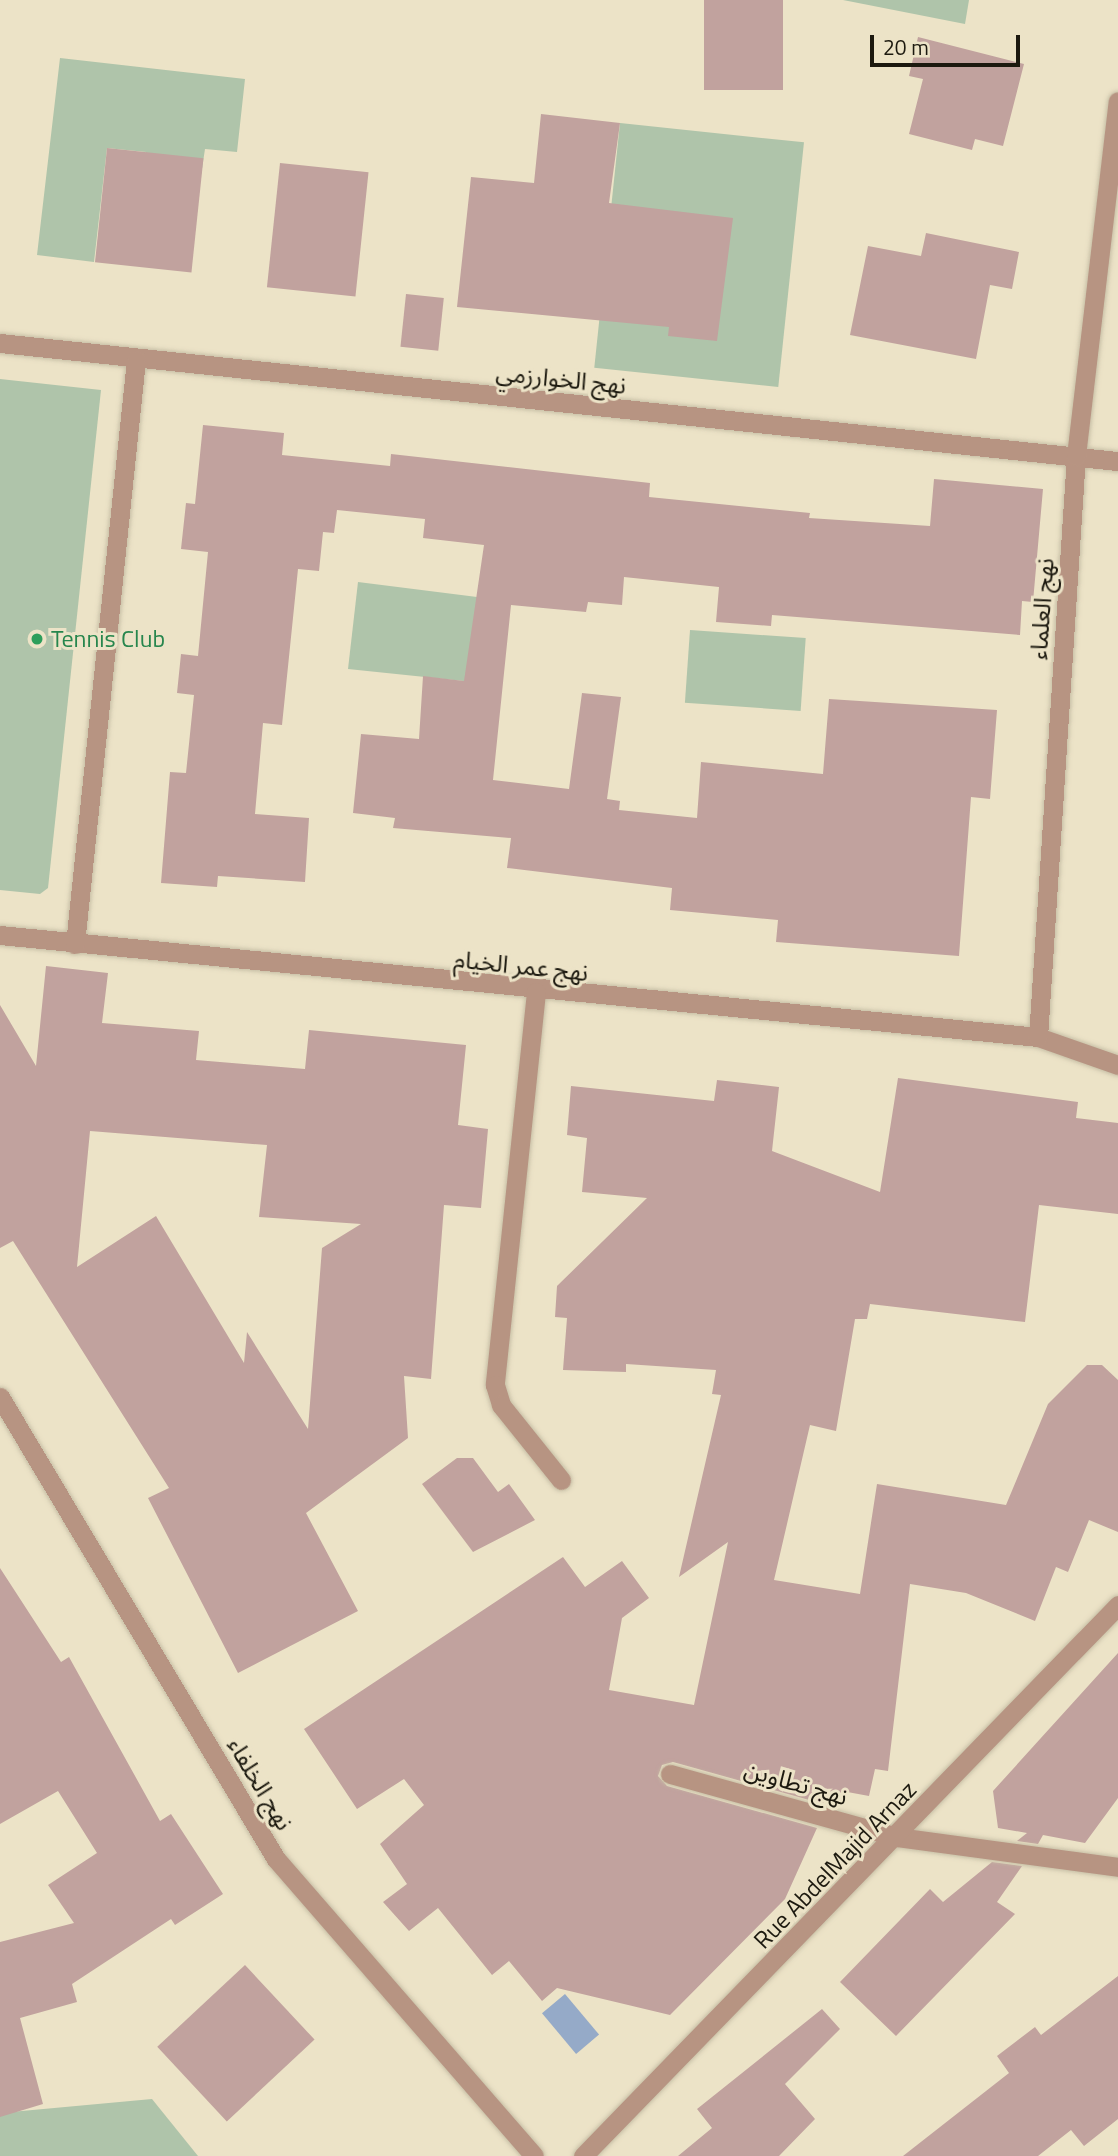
<!DOCTYPE html>
<meta charset="utf-8">
<style>
body{margin:0}
#map{position:relative;width:1118px;height:2156px;overflow:hidden;background:#ece3c7;font-family:"Titillium Web","Noto Sans Arabic",sans-serif}
div>[style]{position:absolute}
[style*='--x']{left:calc(var(--x)*1px);top:calc(var(--y)*1px);width:calc(var(--w)*1px);rotate:calc(var(--a)*1deg)}
.green>*{inset:0;background:#afc4aa;transform-origin:0 0}
.water>*{inset:0;background:#95aac8;transform-origin:0 0}
.building>*{inset:0;background:#c1a29e;transform-origin:0 0}
.roads{filter:drop-shadow(0 0 2px #c7bfa6) drop-shadow(0 0 2px #c7bfa6)}
.minor>*{height:19px;margin:-9.5px;padding:0 9.5px;transform-origin:9.5px;border-radius:9.5px;background:#b79482}
.dots>*{width:19px;height:19px;translate:-50% -50%;box-sizing:border-box;border:4px solid #ece3c7;border-radius:50%}
span{translate:-50% -50%;white-space:nowrap;text-align:center;line-height:1.15;-webkit-text-stroke:6px #ece3c7;paint-order:stroke}
.street-label{font-size:24px;color:#1c190f}
.leisure-label{font-size:24px;color:#27864d}
.left{translate:0 -50%;text-align:left}
.scale{position:absolute;left:870px;top:35px;width:150px;height:32px;box-sizing:border-box;border:4px solid #1c190f;border-top:0;padding-left:9px;font-size:21px;line-height:24px;white-space:nowrap;color:#1c190f;-webkit-text-stroke:5px #ece3c7;paint-order:stroke}
</style>
<div id="map">
<div class="green">
<i style="clip-path:polygon(843px 0,969px 0,965px 24px)"></i>
<i style="clip-path:polygon(60px 58px,245px 79px,237px 152px,205px 149px,200px 182px,144px 175px,146px 152px,107px 148px,94px 262px,37px 255px)"></i>
<i style="left:620px;top:123px;width:185px;height:246px;rotate:6deg"></i>
<i style="clip-path:polygon(0 379px,101px 390px,48px 888px,40px 894px,0 890px)"></i>
<i style="clip-path:polygon(358px 582px,477px 597px,502px 685px,348px 669px)"></i>
<i style="left:690px;top:630px;width:116px;height:73px;rotate:4deg"></i>
<i style="clip-path:polygon(152px 2099px,198px 2156px,0 2156px,0 2113px)"></i>
</div>
<div class="water">
<i style="left:565px;top:1994px;width:53px;height:30px;rotate:50deg"></i>
</div>
<div class="building">
<i style="left:704px;top:0;width:79px;height:90px"></i>
<i style="clip-path:polygon(918px 37px,1024px 64px,1003px 146px,975px 139px,972px 150px,909px 134px,923px 79px,909px 76px)"></i>
<i style="clip-path:polygon(541px 114px,620px 123px,609px 203px,733px 218px,717px 341px,668px 336px,669px 327px,457px 307px,471px 177px,534px 183px)"></i>
<i style="left:107px;top:148px;width:97px;height:115px;rotate:6deg"></i>
<i style="left:280px;top:163px;width:89px;height:125px;rotate:6deg"></i>
<i style="clip-path:polygon(926px 233px,1019px 252px,1012px 289px,990px 285px,976px 359px,850px 335px,868px 246px,921px 256px)"></i>
<i style="left:406px;top:294px;width:38px;height:53px;rotate:6deg"></i>
<i style="clip-path:polygon(203px 425px,284px 433px,282px 455px,390px 466px,391px 454px,650px 483px,649px 497px,810px 513px,809px 518px,930px 526px,934px 479px,1043px 489px,1033px 602px,1022px 601px,1020px 635px,772px 615px,771px 626px,716px 622px,719px 587px,624px 577px,622px 605px,588px 602px,586px 612px,511px 605px,493px 780px,569px 789px,582px 693px,621px 697px,607px 799px,620px 801px,619px 810px,697px 818px,701px 762px,823px 774px,829px 699px,997px 710px,990px 799px,971px 797px,959px 956px,776px 942px,778px 920px,670px 910px,672px 888px,507px 868px,511px 838px,393px 828px,395px 818px,353px 813px,361px 734px,419px 739px,423px 676px,464px 681px,484px 545px,423px 538px,425px 519px,337px 510px,334px 533px,323px 532px,319px 571px,298px 569px,282px 725px,263px 723px,255px 814px,309px 818px,305px 882px,218px 876px,217px 887px,161px 883px,170px 772px,186px 773px,194px 695px,177px 693px,181px 654px,198px 656px,208px 552px,181px 549px,186px 503px,195px 504px)"></i>
<i style="clip-path:polygon(evenodd,46px 966px,108px 973px,102px 1023px,199px 1031px,196px 1060px,305px 1069px,309px 1030px,466px 1045px,458px 1125px,488px 1129px,481px 1208px,444px 1205px,431px 1379px,404px 1376px,408px 1438px,306px 1513px,358px 1611px,238px 1673px,148px 1498px,169px 1488px,13px 1241px,0 1248px,0 1005px,36px 1066px,46px 966px,90px 1131px,267px 1145px,259px 1217px,361px 1224px,322px 1248px,308px 1429px,247px 1332px,244px 1363px,156px 1216px,77px 1267px,90px 1131px)"></i>
<i style="clip-path:polygon(898px 1078px,1078px 1102px,1076px 1118px,1118px 1123px,1118px 1214px,1039px 1205px,1025px 1322px,870px 1304px,867px 1319px,855px 1319px,836px 1431px,810px 1425px,774px 1580px,860px 1594px,877px 1484px,1006px 1505px,1048px 1404px,1087px 1365px,1102px 1365px,1118px 1380px,1118px 1532px,1089px 1520px,1068px 1572px,1056px 1567px,1035px 1621px,966px 1593px,910px 1584px,888px 1771px,875px 1769px,869px 1796px,842px 1791px,840px 1803px,827px 1805px,673px 1762px,662px 1765px,658px 1776px,667px 1786px,817px 1828px,785px 1899px,670px 2015px,557px 1988px,542px 2001px,509px 1961px,492px 1975px,438px 1908px,409px 1931px,383px 1902px,407px 1884px,380px 1844px,424px 1805px,404px 1779px,357px 1809px,304px 1729px,563px 1557px,585px 1587px,622px 1561px,649px 1598px,622px 1618px,609px 1690px,694px 1705px,728px 1542px,679px 1577px,721px 1395px,712px 1394px,716px 1370px,626px 1364px,626px 1372px,563px 1370px,567px 1318px,555px 1317px,557px 1286px,647px 1198px,582px 1192px,587px 1138px,567px 1135px,571px 1086px,714px 1101px,717px 1080px,779px 1087px,772px 1151px,880px 1192px)"></i>
<i style="clip-path:polygon(457px 1458px,473px 1458px,498px 1492px,509px 1484px,535px 1520px,473px 1552px,422px 1484px)"></i>
<i style="clip-path:polygon(0 1568px,61px 1662px,69px 1657px,160px 1821px,171px 1814px,223px 1894px,175px 1925px,171px 1919px,72px 1984px,77px 2002px,20px 2018px,43px 2104px,0 2117px,0 1942px,74px 1923px,48px 1885px,97px 1853px,58px 1791px,0 1824px)"></i>
<i style="clip-path:polygon(1118px 1653px,1118px 1798px,1085px 1843px,1043px 1835px,1038px 1844px,1017px 1841px,1027px 1833px,998px 1828px,993px 1791px)"></i>
<i style="clip-path:polygon(992px 1862px,1022px 1866px,997px 1902px,1015px 1914px,896px 2036px,840px 1982px,930px 1889px,943px 1902px)"></i>
<i style="left:245px;top:1965px;width:102px;height:120px;rotate:47deg"></i>
<i style="clip-path:polygon(1118px 1976px,1118px 2119px,1084px 2146px,1071px 2130px,1038px 2156px,903px 2156px,1009px 2073px,997px 2056px,1035px 2027px,1041px 2035px)"></i>
<i style="clip-path:polygon(822px 2009px,840px 2029px,785px 2084px,815px 2119px,779px 2156px,678px 2156px,712px 2128px,697px 2109px)"></i>
</div>
<div class="roads">
<div class="minor">
<i style="--x:0;--y:343;--w:1124;--a:6.03"></i>
<i style="--x:0;--y:935;--w:1043;--a:5.61"></i>
<i style="--x:1038;--y:1037;--w:85;--a:19.3"></i>
<i style="--x:75;--y:944;--w:587;--a:-84.04"></i>
<i style="--x:536;--y:992;--w:395;--a:96"></i>
<i style="--x:495;--y:1385;--w:21;--a:73"></i>
<i style="--x:501;--y:1405;--w:96;--a:51.3"></i>
<i style="--x:1038;--y:1037;--w:582;--a:-86.26"></i>
<i style="--x:1076;--y:456;--w:357;--a:-83.3"></i>
<i style="--x:0;--y:1397;--w:538;--a:59.15"></i>
<i style="--x:276;--y:1859;--w:393;--a:49"></i>
<i style="--x:670;--y:1774;--w:236;--a:15.5"></i>
<i style="--x:897;--y:1837;--w:223;--a:7.7"></i>
<i style="--x:583;--y:2156;--w:768;--a:-45.84"></i>
</div>
</div>
<div class="dots">
<i style="left:37px;top:639px;background:#2e9e5b"></i>
</div>
<div class="street-label">
<span style="left:561px;top:379px;rotate:6deg">نهج الخوارزمي</span>
<span style="left:1042px;top:609px;rotate:-86deg">نهج العلماء</span>
<span style="left:521px;top:966px;rotate:6deg">نهج عمر الخيام</span>
<span style="left:796px;top:1783px;rotate:16deg">نهج تطاوين</span>
<span style="left:260px;top:1784px;rotate:59deg">نهج الخلفاء</span>
<span style="left:835px;top:1865px;rotate:-46deg">Rue AbdelMajid Arnaz</span>
</div>
<div class="leisure-label">
<span class="left" style="left:51px;top:639px">Tennis Club</span>
</div>
<div class="scale">20 m</div>
</div>
